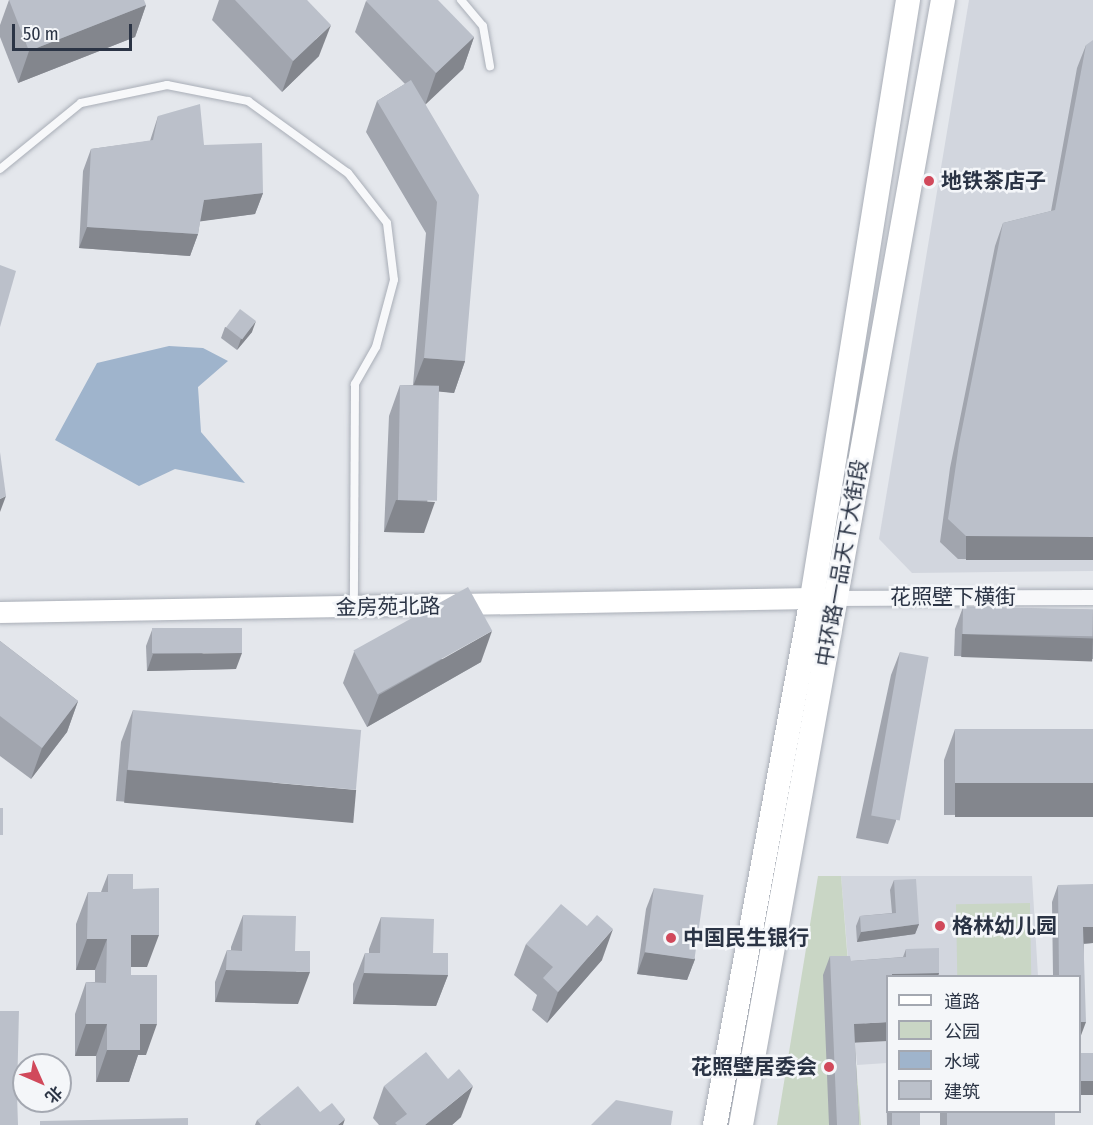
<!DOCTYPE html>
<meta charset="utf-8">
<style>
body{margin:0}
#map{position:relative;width:1093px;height:1125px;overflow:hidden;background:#e4e7ec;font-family:"Fira Sans Condensed","Noto Sans SC",sans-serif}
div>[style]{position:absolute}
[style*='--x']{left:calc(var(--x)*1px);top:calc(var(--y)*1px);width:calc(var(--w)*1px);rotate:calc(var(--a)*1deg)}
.built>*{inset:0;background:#d2d6de}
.green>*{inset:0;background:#c9d6c5;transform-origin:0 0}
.water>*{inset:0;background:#9fb4cc}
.roads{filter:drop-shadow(0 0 2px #a9aeb7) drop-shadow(0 0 2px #a9aeb7)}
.lane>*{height:8px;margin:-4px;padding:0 4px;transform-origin:4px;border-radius:4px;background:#f7f8fa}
.street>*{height:15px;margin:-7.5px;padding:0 7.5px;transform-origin:7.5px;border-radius:7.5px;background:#f7f8fa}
.secondary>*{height:21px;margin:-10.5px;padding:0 10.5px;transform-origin:10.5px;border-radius:10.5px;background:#fff}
.primary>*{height:24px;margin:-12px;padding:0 12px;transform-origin:12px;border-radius:12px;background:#fff}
.wall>*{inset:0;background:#a1a5ae;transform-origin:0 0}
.shaded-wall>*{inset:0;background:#83868d;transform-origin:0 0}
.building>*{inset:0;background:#bbc0ca;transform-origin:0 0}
.dots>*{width:16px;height:16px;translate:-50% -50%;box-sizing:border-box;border:3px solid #f4f6f9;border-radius:50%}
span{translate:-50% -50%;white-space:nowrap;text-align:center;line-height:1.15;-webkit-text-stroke:5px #f4f6f9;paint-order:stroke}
.poi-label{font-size:21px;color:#2b3445;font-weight:700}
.left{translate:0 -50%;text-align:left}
.right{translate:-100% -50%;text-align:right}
.street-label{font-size:21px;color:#2b3445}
.legend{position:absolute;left:886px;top:975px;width:195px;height:138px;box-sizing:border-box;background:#f4f6f9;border:2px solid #a4a8b1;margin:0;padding:8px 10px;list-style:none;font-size:18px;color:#2b3445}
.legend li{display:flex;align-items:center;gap:12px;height:30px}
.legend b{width:30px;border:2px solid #a4a8b1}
.north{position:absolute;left:12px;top:1053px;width:60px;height:60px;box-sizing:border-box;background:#f4f6f9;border:2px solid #a4a8b1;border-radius:50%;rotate:135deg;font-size:16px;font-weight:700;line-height:24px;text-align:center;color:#2b3445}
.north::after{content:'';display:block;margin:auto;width:21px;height:27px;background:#d1495b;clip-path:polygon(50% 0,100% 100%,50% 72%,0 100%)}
.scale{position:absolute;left:12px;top:24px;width:120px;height:27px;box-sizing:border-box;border:3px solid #2b3445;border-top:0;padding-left:8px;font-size:18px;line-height:21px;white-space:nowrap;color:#2b3445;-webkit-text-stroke:4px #f4f6f9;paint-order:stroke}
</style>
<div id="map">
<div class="built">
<i style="clip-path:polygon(969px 0,1093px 0,1093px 571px,912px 573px,879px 539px)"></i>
<i style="clip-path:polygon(841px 876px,1032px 876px,1038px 976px,888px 976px,887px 1063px,857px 1065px)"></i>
</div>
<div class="green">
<i style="clip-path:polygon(818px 876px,841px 876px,861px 1125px,777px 1125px)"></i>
<i style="left:1030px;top:903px;width:73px;height:74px;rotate:89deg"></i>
</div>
<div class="water">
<i style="clip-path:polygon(169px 346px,203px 348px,228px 361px,198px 387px,201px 432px,245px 483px,175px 469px,139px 486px,55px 440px,97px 363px)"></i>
</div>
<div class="roads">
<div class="lane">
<i style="--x:461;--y:0;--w:34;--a:50"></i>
<i style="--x:483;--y:26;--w:41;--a:80.1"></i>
<i style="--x:0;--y:169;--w:104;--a:-39.2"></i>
<i style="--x:81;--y:103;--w:88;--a:-11.8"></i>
<i style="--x:167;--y:85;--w:83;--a:11.2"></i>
<i style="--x:248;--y:101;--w:123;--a:35.8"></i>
<i style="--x:348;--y:173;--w:63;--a:52"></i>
<i style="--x:387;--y:223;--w:57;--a:83"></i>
<i style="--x:394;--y:280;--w:69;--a:105"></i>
<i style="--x:376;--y:347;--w:43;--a:119.6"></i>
<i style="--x:355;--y:384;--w:222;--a:90.3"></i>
</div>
<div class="street">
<i style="--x:829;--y:598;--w:264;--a:-0.2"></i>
</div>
<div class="secondary">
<i style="--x:0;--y:612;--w:812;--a:-0.99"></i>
</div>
<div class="primary">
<i style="--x:715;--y:1125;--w:536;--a:-79.57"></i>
<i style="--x:812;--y:598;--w:606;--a:-80.88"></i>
<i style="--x:741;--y:1125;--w:1143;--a:-79.82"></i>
</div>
</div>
<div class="wall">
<i style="clip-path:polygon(9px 0,146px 5px,135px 37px,18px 83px,0 37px,0 25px)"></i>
<i style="clip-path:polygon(219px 0,307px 0,319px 56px,282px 92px,212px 20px)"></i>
<i style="clip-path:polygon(366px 1px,474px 37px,463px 69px,425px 104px,465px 361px,454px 393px,439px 391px,424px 533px,384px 532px,389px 416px,400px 385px,413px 385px,426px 233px,366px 132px,377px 101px,405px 84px,355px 32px)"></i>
<i style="clip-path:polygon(1086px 45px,1093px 560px,958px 559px,940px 542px,950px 468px,995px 246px,1003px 223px,1051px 211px,1077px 68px)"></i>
<i style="clip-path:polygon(158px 116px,204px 145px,263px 193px,255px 214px,200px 221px,198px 234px,190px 256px,79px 248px,83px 171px,91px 149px,150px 141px)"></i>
<i style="clip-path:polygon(225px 327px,252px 332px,237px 350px,221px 338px)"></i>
<i style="clip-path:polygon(963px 607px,1093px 610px,1093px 659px,954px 656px,955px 629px)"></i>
<i style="clip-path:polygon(152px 630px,236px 669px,147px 671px,146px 646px)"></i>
<i style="clip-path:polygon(0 641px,78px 701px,67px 732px,31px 779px,0 756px)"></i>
<i style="clip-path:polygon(354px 652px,481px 662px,367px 727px,343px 683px)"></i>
<i style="clip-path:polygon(900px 652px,896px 821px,888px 844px,856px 838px,891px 675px)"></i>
<i style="clip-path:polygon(133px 710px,345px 820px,116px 801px,121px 742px)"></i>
<i style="clip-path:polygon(955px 729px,1093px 729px,1093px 814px,944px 815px,944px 760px)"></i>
<i style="clip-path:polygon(108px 874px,133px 889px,147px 967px,131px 967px,131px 975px,146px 1055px,138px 1055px,129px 1082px,96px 1082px,96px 1056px,75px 1056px,75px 1014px,86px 982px,95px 982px,95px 970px,76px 970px,76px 924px,88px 892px,101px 892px)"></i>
<i style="clip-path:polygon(894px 880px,919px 924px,915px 934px,857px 942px,856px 926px,860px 916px,892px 913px,890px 890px)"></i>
<i style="clip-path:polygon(1058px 885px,1093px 943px,1084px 944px,1080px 1038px,1080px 976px,1053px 976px,1052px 902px)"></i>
<i style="clip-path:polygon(654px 888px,695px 959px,687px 980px,637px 974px,646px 909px)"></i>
<i style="clip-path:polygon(243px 915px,295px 951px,298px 1004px,215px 1002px,215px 982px,227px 950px,231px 950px,231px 947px)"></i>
<i style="clip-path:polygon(381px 917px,433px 953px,448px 975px,436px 1006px,353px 1004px,353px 984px,365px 953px,369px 953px,369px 949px)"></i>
<i style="clip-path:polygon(526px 944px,602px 960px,547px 1023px,532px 1010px,537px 995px,514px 975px)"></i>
<i style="clip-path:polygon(906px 949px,939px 973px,938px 976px,888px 976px,855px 1043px,859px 1125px,829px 1125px,823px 975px,830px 956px,851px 961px,903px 957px)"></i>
<i style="clip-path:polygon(888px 1067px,888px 1112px,920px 1112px,920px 1125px,887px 1125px,886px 1073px)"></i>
<i style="clip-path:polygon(384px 1086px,461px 1117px,452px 1125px,379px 1125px,373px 1118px)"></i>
<i style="clip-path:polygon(320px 1112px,343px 1125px,255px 1125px,257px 1120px)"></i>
<i style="left:940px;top:1112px;width:115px;height:13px"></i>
</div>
<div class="shaded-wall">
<i style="clip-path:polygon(146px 5px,135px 37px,18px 83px,29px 51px)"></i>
<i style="clip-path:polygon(331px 25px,319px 56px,282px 92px,293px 61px)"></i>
<i style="clip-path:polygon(474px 37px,463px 69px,425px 105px,436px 73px)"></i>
<i style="clip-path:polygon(263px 193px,255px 214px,196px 222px,204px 200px)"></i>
<i style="clip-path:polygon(87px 227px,198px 234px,190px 256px,79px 248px)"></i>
<i style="clip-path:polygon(256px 321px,252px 332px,237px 350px,241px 339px)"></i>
<i style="clip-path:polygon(424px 358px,465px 361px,454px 393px,412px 389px)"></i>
<i style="clip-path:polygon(6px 496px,0 512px,0 499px)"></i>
<i style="clip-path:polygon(396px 500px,435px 502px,424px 533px,384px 532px)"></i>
<i style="left:966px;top:536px;width:127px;height:24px"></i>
<i style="clip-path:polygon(492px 631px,481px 662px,367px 727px,379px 695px)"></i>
<i style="left:962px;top:634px;width:131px;height:23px;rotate:2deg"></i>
<i style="clip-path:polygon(242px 653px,236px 669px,147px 671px,153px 654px)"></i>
<i style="clip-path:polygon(78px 701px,67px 732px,31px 779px,42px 748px)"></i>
<i style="left:127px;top:770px;width:230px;height:33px;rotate:5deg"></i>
<i style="left:955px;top:783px;width:138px;height:34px"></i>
<i style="clip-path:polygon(919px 924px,915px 934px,857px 942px,861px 932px)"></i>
<i style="clip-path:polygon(1083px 927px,1093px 927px,1093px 943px,1077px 944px)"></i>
<i style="clip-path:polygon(613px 929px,602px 960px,547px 1023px,558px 992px)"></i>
<i style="clip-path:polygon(131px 935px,159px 935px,147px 967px,120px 967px)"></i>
<i style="clip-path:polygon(87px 939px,107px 939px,95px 970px,76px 970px)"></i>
<i style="clip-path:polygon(645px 952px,695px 959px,687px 980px,637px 974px)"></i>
<i style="clip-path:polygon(226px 970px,310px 972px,298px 1004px,215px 1002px)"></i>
<i style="clip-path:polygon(364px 973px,448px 975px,436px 1006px,353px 1004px)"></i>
<i style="clip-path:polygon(939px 973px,938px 976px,891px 976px,892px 974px)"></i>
<i style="clip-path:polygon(888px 1022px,888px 1041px,847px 1043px,854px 1024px)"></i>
<i style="clip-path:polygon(1080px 1022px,1086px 1022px,1080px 1038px)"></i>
<i style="clip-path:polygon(86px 1024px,107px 1024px,96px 1056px,75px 1056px)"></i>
<i style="clip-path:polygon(140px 1024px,157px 1024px,146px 1055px,138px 1055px,129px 1082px,96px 1082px,107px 1050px)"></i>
<i style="left:1093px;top:1080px;width:15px;height:13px;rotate:90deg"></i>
<i style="clip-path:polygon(473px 1086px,461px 1117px,452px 1125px,425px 1125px)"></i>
<i style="clip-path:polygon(345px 1119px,343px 1125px,338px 1125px)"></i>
</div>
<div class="building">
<i style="clip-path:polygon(9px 0,144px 0,146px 5px,29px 51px)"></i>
<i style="clip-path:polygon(235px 0,307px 0,331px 25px,293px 61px)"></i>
<i style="clip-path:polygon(367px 0,438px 0,474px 37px,436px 73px,366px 1px)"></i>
<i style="clip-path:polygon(1093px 40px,1093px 537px,966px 536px,948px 519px,959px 444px,1003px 223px,1055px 210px,1086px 45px)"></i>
<i style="clip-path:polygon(411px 80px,479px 195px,465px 361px,424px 358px,437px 202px,377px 101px)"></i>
<i style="clip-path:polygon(200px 104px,204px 145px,262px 143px,263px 193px,204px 200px,198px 234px,87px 227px,91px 149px,153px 140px,158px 116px)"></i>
<i style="clip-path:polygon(0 265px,16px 271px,0 327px)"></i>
<i style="left:240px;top:309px;width:20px;height:23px;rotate:37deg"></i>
<i style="left:400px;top:385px;width:39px;height:115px;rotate:1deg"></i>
<i style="clip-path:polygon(0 452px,6px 496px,0 499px)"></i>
<i style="left:468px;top:587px;width:50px;height:131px;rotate:61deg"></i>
<i style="left:963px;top:607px;width:130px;height:27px;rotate:1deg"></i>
<i style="left:242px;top:628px;width:25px;height:90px;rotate:90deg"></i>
<i style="clip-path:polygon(0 641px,78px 701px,42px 748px,0 716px)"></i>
<i style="left:900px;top:652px;width:29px;height:166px;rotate:10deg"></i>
<i style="left:133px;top:710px;width:229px;height:60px;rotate:5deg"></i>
<i style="left:955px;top:729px;width:138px;height:54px"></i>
<i style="left:0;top:808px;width:3px;height:27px"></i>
<i style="clip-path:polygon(108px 874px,133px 874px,133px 889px,159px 888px,159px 935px,131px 935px,131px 975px,157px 975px,157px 1024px,140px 1024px,140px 1050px,107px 1050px,107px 1024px,86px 1024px,86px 982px,106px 983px,107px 939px,87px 939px,88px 892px,108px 892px)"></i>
<i style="clip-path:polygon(916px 879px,919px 924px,861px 932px,860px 916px,896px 913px,894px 880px)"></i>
<i style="clip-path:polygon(1093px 884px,1093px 927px,1083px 927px,1086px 1022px,1080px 1022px,1080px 976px,1059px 976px,1058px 885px)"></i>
<i style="left:654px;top:888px;width:50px;height:65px;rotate:8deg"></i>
<i style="clip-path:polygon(561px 904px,587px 926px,597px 915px,613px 929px,558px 992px,543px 978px,553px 967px,526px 944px)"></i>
<i style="clip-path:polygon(243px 915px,296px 916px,295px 951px,310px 951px,310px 972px,226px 970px,227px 950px,242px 951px)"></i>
<i style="clip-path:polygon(381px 917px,434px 919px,433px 953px,448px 953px,448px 975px,364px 973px,365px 953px,380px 953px)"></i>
<i style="clip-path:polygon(939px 948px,939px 973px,892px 974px,892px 976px,888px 976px,888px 1022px,854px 1024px,859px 1125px,837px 1125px,830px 956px,850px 956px,851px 961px,906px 957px,906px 949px)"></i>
<i style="clip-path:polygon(0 1011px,19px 1011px,17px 1094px,18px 1125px,0 1125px)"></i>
<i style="clip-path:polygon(426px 1052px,448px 1079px,459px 1069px,473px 1086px,425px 1125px,397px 1125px,395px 1123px,407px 1114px,384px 1086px)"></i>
<i style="left:1080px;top:1053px;width:13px;height:28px"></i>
<i style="clip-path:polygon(298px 1086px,320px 1112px,332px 1103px,345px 1119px,338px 1125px,261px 1125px,257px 1120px)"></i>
<i style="clip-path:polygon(616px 1100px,673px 1111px,671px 1125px,591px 1125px)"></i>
<i style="left:892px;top:1112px;width:28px;height:13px"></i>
<i style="left:947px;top:1112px;width:108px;height:13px"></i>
<i style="clip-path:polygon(188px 1118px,188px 1125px,40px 1125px,40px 1121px)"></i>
</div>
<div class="dots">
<i style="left:929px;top:181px;background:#d1495b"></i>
<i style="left:940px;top:926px;background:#d1495b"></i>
<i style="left:671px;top:938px;background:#d1495b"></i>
<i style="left:829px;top:1067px;background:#d1495b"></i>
</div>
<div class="poi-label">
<span class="left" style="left:941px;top:181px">地铁茶店子</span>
<span class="left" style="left:952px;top:926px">格林幼儿园</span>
<span class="left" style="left:683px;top:938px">中国民生银行</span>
<span class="right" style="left:817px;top:1067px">花照壁居委会</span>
</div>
<div class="street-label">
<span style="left:842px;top:563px;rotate:-80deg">中环路一品天下大街段</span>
<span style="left:953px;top:597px">花照壁下横街</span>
<span style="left:388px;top:607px;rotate:-1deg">金房苑北路</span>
</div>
<ul class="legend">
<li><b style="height:8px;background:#fff"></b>道路</li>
<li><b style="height:16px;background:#c9d6c5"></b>公园</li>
<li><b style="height:16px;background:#9fb4cc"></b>水域</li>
<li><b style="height:16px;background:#bbc0ca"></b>建筑</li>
</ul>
<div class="north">北</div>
<div class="scale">50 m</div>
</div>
